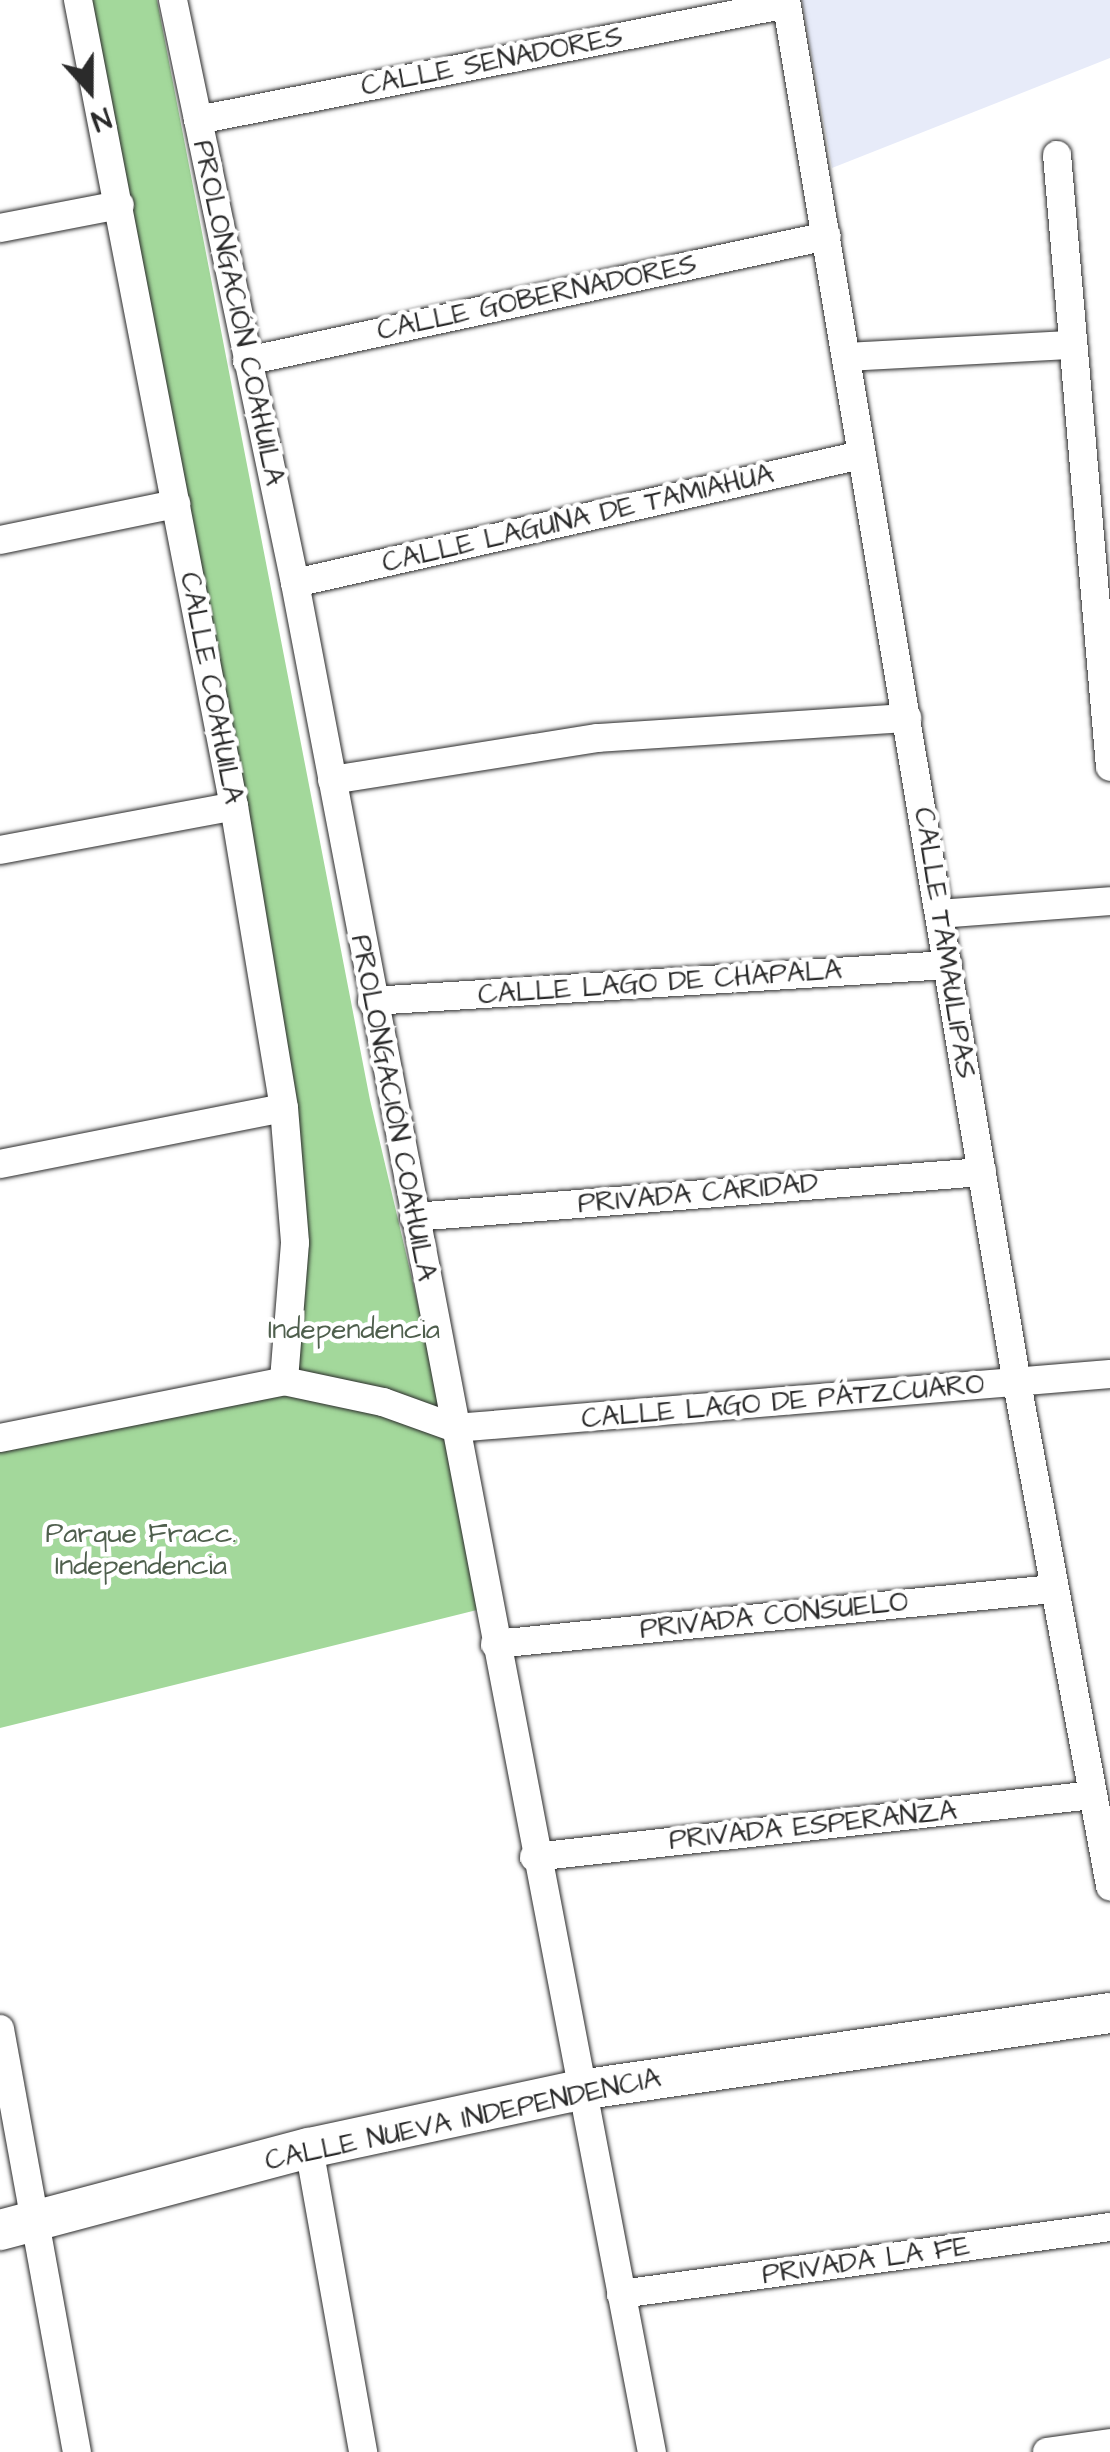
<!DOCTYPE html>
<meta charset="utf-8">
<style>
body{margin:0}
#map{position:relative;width:1110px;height:2452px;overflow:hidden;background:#fff;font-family:"Architects Daughter",sans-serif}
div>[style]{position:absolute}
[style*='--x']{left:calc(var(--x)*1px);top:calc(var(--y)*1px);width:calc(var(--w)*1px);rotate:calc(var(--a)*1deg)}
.built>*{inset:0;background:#e7ebf9}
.green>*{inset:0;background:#a3d89b}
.roads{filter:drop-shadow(0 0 2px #2b2b2b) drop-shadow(0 0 2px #2b2b2b)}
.street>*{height:28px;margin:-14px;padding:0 14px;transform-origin:14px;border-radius:14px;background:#fff}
.secondary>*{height:40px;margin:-20px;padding:0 20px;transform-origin:20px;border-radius:20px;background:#fff}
span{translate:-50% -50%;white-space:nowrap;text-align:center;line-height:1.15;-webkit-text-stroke:9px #fff;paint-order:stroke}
.street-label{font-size:28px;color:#2b2b2b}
.park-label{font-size:28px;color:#4f5f4d}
.north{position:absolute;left:40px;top:40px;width:100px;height:100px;-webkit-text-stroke:8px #fff;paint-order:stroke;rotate:159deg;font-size:28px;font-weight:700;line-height:40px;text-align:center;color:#2b2b2b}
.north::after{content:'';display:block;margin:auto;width:35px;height:45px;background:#2b2b2b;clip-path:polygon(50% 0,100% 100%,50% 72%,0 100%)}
</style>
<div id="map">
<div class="built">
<i style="clip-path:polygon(802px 0,1110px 0,1110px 58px,832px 168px)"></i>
</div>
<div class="green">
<i style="clip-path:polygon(86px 0,157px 0,370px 1100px,489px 1607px,0 1728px,0 1438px,283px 1381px,295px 1243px)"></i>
</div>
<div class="roads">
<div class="street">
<i style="--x:78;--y:0;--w:821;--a:79.05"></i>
<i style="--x:234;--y:806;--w:306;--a:80.6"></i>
<i style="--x:284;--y:1108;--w:135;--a:85.3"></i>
<i style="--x:295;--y:1243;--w:138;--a:94.6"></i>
<i style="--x:173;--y:0;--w:596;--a:78.18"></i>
<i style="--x:295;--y:583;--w:1903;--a:79.19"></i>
<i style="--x:786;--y:0;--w:1402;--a:80.52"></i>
<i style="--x:1017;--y:1383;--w:512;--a:79.52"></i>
<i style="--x:198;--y:120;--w:600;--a:-11.14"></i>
<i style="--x:1057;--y:155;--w:614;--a:85.05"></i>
<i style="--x:0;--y:228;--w:122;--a:-10.9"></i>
<i style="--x:846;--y:357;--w:223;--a:-3.1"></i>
<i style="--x:247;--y:361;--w:593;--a:-12.16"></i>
<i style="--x:0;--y:540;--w:180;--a:-11.6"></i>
<i style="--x:295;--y:583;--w:580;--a:-12.74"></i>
<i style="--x:332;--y:780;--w:269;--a:-9"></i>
<i style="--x:598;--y:738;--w:310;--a:-3.7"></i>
<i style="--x:0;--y:850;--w:238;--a:-10.6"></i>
<i style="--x:939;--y:914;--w:171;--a:-4.3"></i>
<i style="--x:372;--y:1001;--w:577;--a:-3.58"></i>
<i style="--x:0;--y:1164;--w:289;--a:-11.2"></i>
<i style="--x:414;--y:1217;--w:570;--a:-4.53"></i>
<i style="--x:0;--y:1438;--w:290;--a:-11.3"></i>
<i style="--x:284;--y:1381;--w:101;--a:12"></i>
<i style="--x:383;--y:1402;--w:77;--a:19.9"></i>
<i style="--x:455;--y:1428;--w:657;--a:-4.71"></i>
<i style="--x:495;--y:1644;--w:561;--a:-5.63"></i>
<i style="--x:534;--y:1857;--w:562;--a:-6.33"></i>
<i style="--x:0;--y:2029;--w:430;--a:79.7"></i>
<i style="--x:309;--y:2148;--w:309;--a:79.9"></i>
<i style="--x:621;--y:2294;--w:494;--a:-7.8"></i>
<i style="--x:1047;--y:2452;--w:64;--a:-8.1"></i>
</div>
<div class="secondary">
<i style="--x:0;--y:2230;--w:320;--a:-14.9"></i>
<i style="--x:309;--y:2148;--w:277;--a:-12.1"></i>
<i style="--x:580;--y:2090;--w:536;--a:-8.27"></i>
</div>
</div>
<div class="street-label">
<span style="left:492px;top:62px;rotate:-11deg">CALLE SENADORES</span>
<span style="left:537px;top:298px;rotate:-12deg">CALLE GOBERNADORES</span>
<span style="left:238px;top:313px;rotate:78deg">PROLONGACIÓN COAHUILA</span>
<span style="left:578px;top:519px;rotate:-13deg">CALLE LAGUNA DE TAMIAHUA</span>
<span style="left:211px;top:688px;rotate:79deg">CALLE COAHUILA</span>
<span style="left:944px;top:943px;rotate:81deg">CALLE TAMAULIPAS</span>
<span style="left:660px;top:983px;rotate:-4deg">CALLE LAGO DE CHAPALA</span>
<span style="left:393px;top:1108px;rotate:79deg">PROLONGACIÓN COAHUILA</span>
<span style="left:698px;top:1194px;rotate:-5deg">PRIVADA CARIDAD</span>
<span style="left:783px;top:1402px;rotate:-5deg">CALLE LAGO DE PÁTZCUARO</span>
<span style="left:774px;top:1616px;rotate:-6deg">PRIVADA CONSUELO</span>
<span style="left:813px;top:1826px;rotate:-6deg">PRIVADA ESPERANZA</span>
<span style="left:463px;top:2120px;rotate:-12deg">CALLE NUEVA INDEPENDENCIA</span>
<span style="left:866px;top:2261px;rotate:-8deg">PRIVADA LA FE</span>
</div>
<div class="park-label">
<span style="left:354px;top:1330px">Independencia</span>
<span style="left:141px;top:1550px">Parque Fracc.<br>Independencia</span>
</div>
<div class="north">N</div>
</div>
